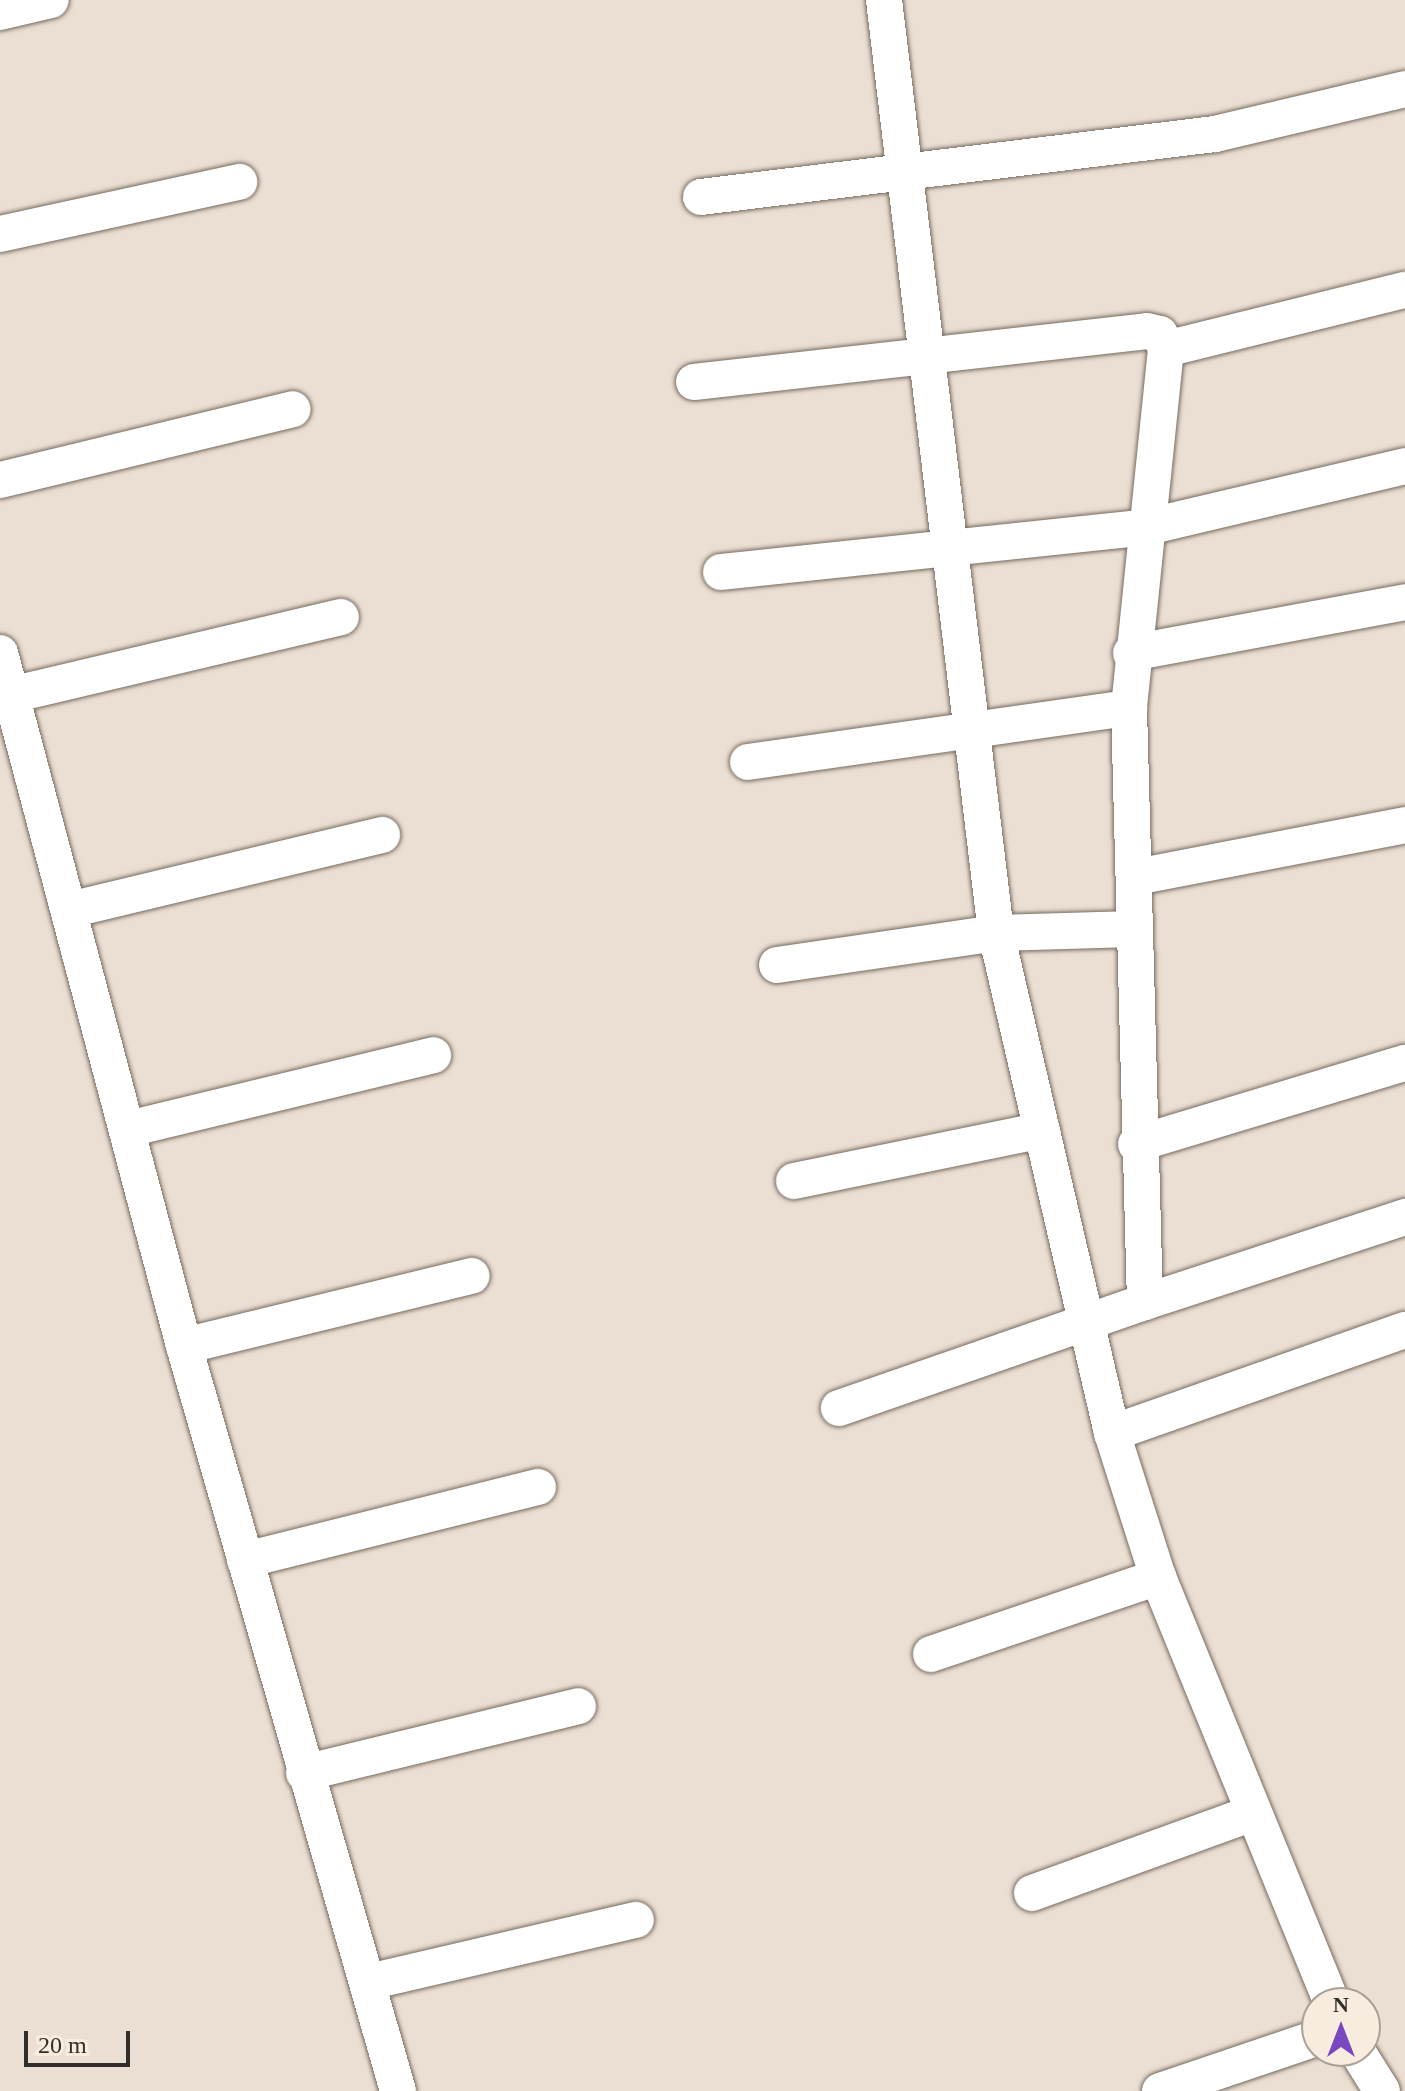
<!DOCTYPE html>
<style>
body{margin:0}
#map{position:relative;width:1405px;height:2091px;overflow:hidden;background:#ebded2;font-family:"Times New Roman",serif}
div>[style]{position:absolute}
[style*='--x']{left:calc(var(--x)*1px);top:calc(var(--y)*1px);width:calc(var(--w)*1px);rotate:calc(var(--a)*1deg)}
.roads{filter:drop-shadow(0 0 2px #766b60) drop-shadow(0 0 2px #766b60)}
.minor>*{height:36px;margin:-18px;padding:0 18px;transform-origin:18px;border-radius:18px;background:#fff}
span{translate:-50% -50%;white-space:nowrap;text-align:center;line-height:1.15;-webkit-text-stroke:6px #f8ecdf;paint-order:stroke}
.north{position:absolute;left:1301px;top:1987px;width:80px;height:80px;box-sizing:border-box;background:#f8ecdf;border:2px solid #a8a096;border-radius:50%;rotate:0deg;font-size:22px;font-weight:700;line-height:32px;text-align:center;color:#312d28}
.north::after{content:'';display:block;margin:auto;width:28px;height:36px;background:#7947bf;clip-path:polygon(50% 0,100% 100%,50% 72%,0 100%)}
.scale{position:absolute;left:24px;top:2031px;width:106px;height:36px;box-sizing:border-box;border:4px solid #312d28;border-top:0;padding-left:10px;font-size:24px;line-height:28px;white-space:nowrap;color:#312d28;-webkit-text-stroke:6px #f8ecdf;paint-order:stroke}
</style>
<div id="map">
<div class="roads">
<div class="minor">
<i style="--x:884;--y:0;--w:940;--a:83.15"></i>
<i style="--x:996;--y:933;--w:513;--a:76.94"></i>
<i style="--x:1112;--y:1433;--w:151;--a:72.3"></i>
<i style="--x:1158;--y:1577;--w:460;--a:67.8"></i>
<i style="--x:0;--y:12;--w:52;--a:-13.2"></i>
<i style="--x:701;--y:197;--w:518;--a:-6.99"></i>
<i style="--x:1215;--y:134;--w:195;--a:-13.3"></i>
<i style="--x:0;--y:234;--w:245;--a:-12.3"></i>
<i style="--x:1166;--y:349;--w:246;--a:-13.9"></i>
<i style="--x:694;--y:382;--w:456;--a:-6.4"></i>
<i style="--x:1147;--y:331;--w:13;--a:13"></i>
<i style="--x:1160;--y:334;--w:16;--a:68"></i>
<i style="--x:1166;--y:349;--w:361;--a:95.9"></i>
<i style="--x:1129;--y:708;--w:594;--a:88.46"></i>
<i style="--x:1145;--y:1302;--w:324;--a:160.9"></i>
<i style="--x:0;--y:480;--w:301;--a:-13.6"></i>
<i style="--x:721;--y:572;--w:428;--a:-6"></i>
<i style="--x:1147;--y:527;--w:265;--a:-13.3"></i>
<i style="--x:0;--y:653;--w:717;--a:75.13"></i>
<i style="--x:184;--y:1346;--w:775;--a:73.97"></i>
<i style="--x:1131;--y:653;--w:279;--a:-10.5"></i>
<i style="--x:11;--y:695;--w:339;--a:-13.3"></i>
<i style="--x:748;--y:762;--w:385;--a:-8.1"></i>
<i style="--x:1136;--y:877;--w:274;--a:-10.9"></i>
<i style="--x:69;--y:910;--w:322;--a:-13.5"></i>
<i style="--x:777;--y:965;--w:221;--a:-8.3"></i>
<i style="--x:996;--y:933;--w:138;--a:-1.7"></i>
<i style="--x:128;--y:1129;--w:314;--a:-13.6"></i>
<i style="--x:1136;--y:1144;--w:281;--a:-16.8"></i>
<i style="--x:794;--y:1181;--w:253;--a:-11.6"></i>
<i style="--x:1145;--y:1302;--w:274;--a:-18.1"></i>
<i style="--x:184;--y:1346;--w:296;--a:-13.7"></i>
<i style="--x:1112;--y:1433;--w:311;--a:-19.4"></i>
<i style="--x:245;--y:1560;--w:302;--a:-14"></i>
<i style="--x:931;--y:1654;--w:240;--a:-18.7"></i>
<i style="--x:304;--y:1773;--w:282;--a:-13.7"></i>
<i style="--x:1032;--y:1893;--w:232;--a:-19.9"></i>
<i style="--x:369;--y:1982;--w:274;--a:-13.1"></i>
<i style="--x:1357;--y:2051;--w:47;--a:58"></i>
<i style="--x:1160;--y:2091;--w:166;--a:-18.7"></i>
</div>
</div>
<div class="north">N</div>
<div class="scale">20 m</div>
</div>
